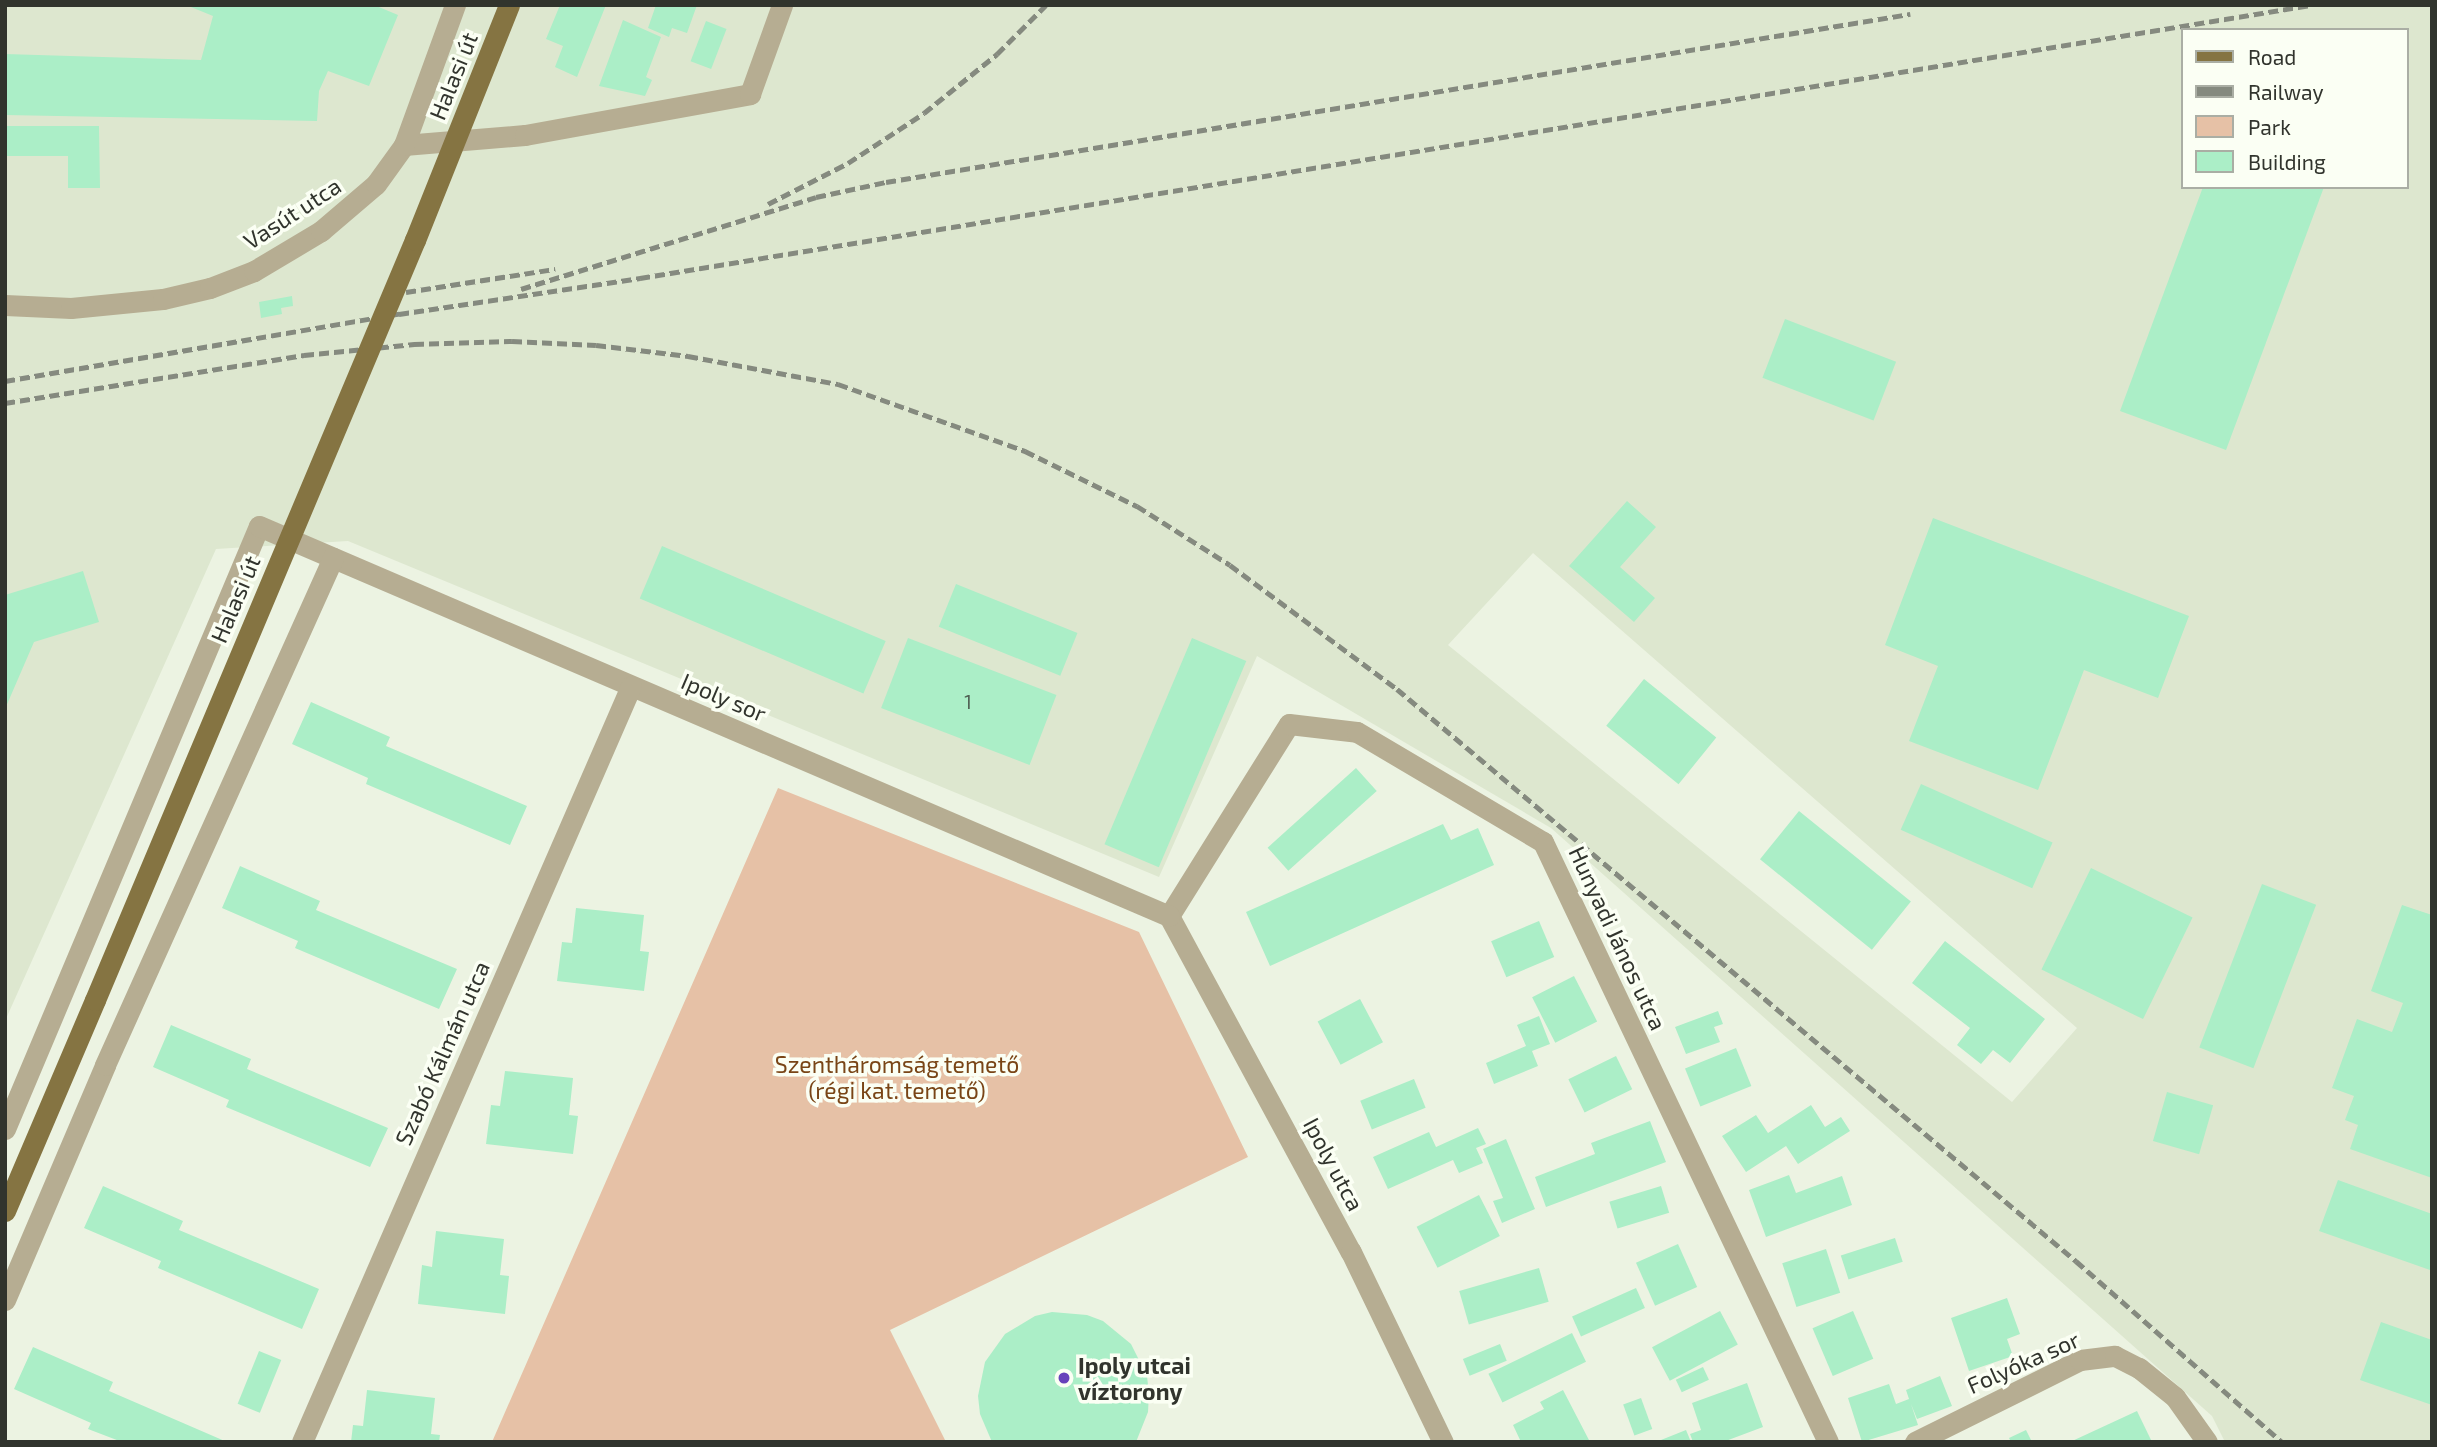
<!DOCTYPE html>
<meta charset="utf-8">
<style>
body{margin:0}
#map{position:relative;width:2437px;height:1447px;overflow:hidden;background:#ecf3e2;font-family:"Exo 2",sans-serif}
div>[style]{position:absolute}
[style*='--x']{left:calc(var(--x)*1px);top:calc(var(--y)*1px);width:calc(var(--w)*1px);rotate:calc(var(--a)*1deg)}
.built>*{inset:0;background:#dde7cf}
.green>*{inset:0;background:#e6c1a6}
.building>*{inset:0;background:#abeec7;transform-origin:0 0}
.minor>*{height:21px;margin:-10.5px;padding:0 10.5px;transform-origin:10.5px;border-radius:10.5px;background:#b6ad92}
.major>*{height:21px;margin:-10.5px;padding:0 10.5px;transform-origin:10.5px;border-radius:10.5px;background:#857442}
.rail>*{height:5px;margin-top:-2.5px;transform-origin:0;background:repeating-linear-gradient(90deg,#858a7f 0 10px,transparent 0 15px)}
.major-bridge>*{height:21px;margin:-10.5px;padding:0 10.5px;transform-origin:10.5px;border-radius:10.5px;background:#857442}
.dots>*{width:19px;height:19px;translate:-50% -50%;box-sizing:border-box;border:4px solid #fbfff4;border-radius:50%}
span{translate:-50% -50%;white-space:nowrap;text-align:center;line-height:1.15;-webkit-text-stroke:7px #fbfff4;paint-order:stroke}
.number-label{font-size:19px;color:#506254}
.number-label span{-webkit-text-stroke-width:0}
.street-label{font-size:23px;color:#31342d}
.park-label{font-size:23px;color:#794516}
.poi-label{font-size:23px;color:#31342d;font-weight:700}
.left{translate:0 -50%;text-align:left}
.frame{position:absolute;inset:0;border:7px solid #31342d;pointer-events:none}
.legend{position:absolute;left:2181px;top:28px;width:228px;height:161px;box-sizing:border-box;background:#fbfff4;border:2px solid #aaaea4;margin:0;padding:9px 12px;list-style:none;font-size:21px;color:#31342d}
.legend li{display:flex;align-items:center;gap:14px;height:35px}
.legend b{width:35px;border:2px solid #aaaea4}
</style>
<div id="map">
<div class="built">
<i style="clip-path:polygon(evenodd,5px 5px,2432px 5px,2432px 1442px,2225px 1442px,2212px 1416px,1551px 828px,1257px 656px,1159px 877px,348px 541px,216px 549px,5px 1021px,5px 5px,2183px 30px,2407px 30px,2407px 187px,2183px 187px,2183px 30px,5px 5px,1533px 553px,2077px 1028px,2012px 1102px,1448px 645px,1533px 553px)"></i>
</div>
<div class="green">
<i style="clip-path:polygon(778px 788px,1139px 932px,1248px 1157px,890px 1330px,946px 1442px,492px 1442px)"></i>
</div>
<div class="building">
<i style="clip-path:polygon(186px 5px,374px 5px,398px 15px,369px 86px,328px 71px,319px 91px,317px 121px,5px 115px,5px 54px,201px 60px,213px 16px)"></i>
<i style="clip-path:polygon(560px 5px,606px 5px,577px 77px,555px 67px,563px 46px,546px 39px)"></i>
<i style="clip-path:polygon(656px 5px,697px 5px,687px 33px,672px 28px,669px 37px,648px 28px)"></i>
<i style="clip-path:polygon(623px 20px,661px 37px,646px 77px,652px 80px,645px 96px,599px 86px)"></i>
<i style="left:706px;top:21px;width:22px;height:43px;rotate:21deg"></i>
<i style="clip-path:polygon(5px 126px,99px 126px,100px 188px,68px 188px,68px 156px,5px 156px)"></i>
<i style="clip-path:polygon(2203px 187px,2324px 187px,2226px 450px,2120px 411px)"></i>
<i style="clip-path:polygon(292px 296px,293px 306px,281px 308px,282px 314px,261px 318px,259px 302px)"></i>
<i style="left:1785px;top:319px;width:119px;height:63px;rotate:21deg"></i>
<i style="clip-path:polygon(1627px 501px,1656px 527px,1620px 567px,1655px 598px,1634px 622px,1569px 566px)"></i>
<i style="clip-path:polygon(1933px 518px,2189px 616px,2158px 698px,2084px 670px,2038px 790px,1909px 741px,1938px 666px,1885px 645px)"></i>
<i style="left:662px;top:546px;width:243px;height:57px;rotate:23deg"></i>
<i style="clip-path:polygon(83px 571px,99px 622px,34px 642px,5px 709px,5px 595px)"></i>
<i style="left:956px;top:584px;width:131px;height:46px;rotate:22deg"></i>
<i style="left:908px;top:638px;width:159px;height:75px;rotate:21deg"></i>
<i style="left:1192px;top:638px;width:59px;height:224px;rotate:23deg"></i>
<i style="left:1644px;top:679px;width:93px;height:60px;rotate:39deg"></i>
<i style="clip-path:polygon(311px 702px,390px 737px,386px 746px,527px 806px,510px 845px,366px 784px,368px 778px,292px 744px)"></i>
<i style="left:1356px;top:768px;width:31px;height:119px;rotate:48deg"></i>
<i style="left:1921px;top:784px;width:144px;height:50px;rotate:24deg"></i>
<i style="left:1799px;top:811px;width:144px;height:62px;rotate:39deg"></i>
<i style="clip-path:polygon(1443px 824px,1451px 840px,1478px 828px,1494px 865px,1270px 966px,1246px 912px)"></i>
<i style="clip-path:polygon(240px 866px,320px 901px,316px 910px,457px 969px,439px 1009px,295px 948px,298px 941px,222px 908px)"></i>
<i style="left:2091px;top:868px;width:113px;height:113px;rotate:26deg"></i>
<i style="left:2262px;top:884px;width:58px;height:175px;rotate:21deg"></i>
<i style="clip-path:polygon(2402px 905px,2432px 915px,2432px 1178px,2350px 1149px,2358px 1125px,2345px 1120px,2354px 1096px,2332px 1088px,2357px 1019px,2392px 1032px,2403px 1003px,2371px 991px)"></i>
<i style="clip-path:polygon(576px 908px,644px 915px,640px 951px,649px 952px,644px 991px,557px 981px,562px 942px,572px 943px)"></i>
<i style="left:1539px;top:921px;width:39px;height:52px;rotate:67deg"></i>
<i style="clip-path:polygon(1945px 941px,2045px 1019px,2010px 1063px,1993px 1050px,1981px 1064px,1957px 1045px,1970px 1028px,1912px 983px)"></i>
<i style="left:1574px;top:976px;width:51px;height:47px;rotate:63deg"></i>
<i style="left:1360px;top:999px;width:49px;height:48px;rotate:62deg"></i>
<i style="clip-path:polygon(1718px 1011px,1723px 1024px,1714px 1027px,1720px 1042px,1686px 1054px,1675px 1027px)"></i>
<i style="clip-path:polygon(1539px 1016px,1550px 1044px,1532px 1051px,1538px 1066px,1494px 1084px,1486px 1063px,1526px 1046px,1517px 1025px)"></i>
<i style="clip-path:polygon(171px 1025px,251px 1059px,247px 1069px,388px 1128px,370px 1167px,226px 1107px,229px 1100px,153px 1067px)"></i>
<i style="left:1736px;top:1048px;width:41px;height:55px;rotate:68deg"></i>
<i style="left:1616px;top:1056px;width:37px;height:53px;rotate:64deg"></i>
<i style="clip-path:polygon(505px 1071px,573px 1078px,569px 1115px,578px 1116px,573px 1154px,486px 1144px,491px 1105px,500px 1106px)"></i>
<i style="left:1414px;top:1079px;width:31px;height:58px;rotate:68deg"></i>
<i style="left:2167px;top:1092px;width:48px;height:51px;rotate:16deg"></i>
<i style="clip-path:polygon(1811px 1105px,1825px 1127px,1841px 1117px,1850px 1131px,1798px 1164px,1786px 1146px,1746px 1172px,1722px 1136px,1756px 1115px,1768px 1133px)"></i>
<i style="clip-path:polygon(1650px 1121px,1666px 1162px,1546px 1207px,1535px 1177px,1595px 1154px,1591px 1143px)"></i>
<i style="clip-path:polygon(1478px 1128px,1486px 1144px,1476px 1148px,1483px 1163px,1459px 1173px,1453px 1160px,1388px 1189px,1373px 1157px,1429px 1132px,1436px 1147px)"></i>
<i style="clip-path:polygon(1506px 1139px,1535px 1209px,1502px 1223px,1493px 1201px,1503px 1198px,1483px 1149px)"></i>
<i style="clip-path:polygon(1789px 1175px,1796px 1193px,1842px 1176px,1852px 1205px,1766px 1237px,1749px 1190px)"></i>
<i style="clip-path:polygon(2338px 1180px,2432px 1214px,2430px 1270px,2319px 1231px)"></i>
<i style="clip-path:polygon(103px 1186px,183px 1221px,179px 1230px,319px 1289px,302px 1329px,158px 1268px,161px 1261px,84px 1228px)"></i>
<i style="left:1661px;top:1186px;width:28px;height:54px;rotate:73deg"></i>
<i style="left:1479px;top:1195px;width:46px;height:70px;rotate:63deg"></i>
<i style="clip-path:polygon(436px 1231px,504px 1239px,500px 1275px,509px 1276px,505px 1314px,418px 1304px,422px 1265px,432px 1267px)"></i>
<i style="left:1895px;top:1238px;width:25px;height:57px;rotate:72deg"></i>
<i style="left:1678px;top:1244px;width:47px;height:46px;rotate:66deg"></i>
<i style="left:1826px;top:1249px;width:46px;height:46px;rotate:72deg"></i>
<i style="left:1539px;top:1268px;width:35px;height:83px;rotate:74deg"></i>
<i style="left:1636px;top:1288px;width:22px;height:70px;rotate:66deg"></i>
<i style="clip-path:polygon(2007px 1298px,2020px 1334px,2007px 1339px,2013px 1356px,1969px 1371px,1951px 1318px)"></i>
<i style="left:1720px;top:1311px;width:38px;height:77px;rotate:62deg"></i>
<i style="left:1853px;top:1311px;width:52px;height:44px;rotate:67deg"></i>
<i style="clip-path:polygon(1052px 1312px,1087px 1315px,1103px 1321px,1131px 1344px,1147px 1376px,1149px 1394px,1148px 1412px,1136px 1442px,992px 1442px,980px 1414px,978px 1396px,985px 1362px,1005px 1334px,1035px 1316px)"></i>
<i style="clip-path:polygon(2381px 1322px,2432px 1340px,2432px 1405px,2360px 1380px)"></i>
<i style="left:1572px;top:1333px;width:32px;height:93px;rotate:64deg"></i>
<i style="left:1500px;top:1344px;width:18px;height:40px;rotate:68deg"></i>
<i style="clip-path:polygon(33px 1347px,113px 1382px,109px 1391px,227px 1442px,122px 1442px,88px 1429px,91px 1423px,14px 1389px)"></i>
<i style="left:259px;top:1351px;width:24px;height:57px;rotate:22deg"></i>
<i style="left:1703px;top:1367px;width:14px;height:30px;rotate:65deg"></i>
<i style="clip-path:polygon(1940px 1376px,1952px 1406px,1917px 1419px,1911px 1404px,1918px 1425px,1862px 1442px,1848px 1398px,1889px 1384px,1896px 1404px,1909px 1399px,1906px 1390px)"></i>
<i style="clip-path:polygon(1747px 1383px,1763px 1427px,1723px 1442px,1693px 1442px,1690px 1434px,1701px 1430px,1692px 1403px)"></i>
<i style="clip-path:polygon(367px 1390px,435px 1398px,431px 1434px,440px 1435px,439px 1442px,351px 1442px,353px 1425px,363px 1426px)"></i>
<i style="clip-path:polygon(1563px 1390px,1590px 1442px,1521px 1442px,1513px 1425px,1544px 1409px,1540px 1402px)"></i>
<i style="left:1641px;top:1398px;width:33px;height:19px;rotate:70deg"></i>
<i style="clip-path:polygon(2137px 1411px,2152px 1442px,2070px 1442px)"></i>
<i style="clip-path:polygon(1686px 1430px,1691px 1442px,1656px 1442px)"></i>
<i style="clip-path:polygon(2026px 1430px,2032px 1442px,2011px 1442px,2009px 1438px)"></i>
</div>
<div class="minor">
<i style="--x:404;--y:145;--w:121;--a:-4.7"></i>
<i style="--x:525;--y:135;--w:229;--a:-10.3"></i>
<i style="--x:750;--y:94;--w:95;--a:-70.2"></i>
<i style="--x:5;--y:305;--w:66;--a:2.6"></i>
<i style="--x:71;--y:308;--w:92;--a:-5.6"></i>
<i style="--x:163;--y:299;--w:48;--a:-13.2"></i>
<i style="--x:210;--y:288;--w:47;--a:-21.1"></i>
<i style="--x:254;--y:271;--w:78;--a:-30.8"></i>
<i style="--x:321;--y:231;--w:72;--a:-40.5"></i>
<i style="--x:376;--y:184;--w:48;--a:-54.3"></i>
<i style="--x:404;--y:145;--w:149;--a:-70"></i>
<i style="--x:1169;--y:916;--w:226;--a:-58"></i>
<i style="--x:1289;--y:724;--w:68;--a:6.7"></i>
<i style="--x:1357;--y:732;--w:216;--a:30.6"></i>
<i style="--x:1543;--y:842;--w:664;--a:64.59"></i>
<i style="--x:1169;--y:916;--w:382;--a:61.6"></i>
<i style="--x:1351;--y:1252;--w:211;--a:64.2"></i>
<i style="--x:5;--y:1129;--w:654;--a:-67.16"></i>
<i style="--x:259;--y:526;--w:990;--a:23.2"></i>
<i style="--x:5;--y:1300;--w:255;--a:-66.9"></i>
<i style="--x:105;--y:1065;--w:556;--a:-65.79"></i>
<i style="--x:302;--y:1442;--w:824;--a:-66.48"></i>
<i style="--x:1915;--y:1442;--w:184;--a:-26.4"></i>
<i style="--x:2080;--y:1360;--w:35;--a:-7"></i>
<i style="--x:2115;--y:1356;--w:27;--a:27"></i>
<i style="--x:2139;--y:1368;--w:46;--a:38.9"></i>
<i style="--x:2175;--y:1397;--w:55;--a:54.6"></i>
</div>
<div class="major">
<i style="--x:5;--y:1211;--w:229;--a:-66.9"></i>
</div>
<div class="rail">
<i style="--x:768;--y:204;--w:90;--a:-27.1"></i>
<i style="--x:848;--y:163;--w:91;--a:-33.3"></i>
<i style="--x:924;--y:113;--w:94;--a:-38.9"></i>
<i style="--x:997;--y:54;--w:69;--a:-45"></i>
<i style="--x:521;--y:289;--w:309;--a:-17.3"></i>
<i style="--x:816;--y:197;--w:72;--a:-12.1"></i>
<i style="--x:886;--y:182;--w:1038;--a:-9.32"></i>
<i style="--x:406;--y:292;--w:151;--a:-8.8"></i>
<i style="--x:5;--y:381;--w:400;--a:-9.7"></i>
<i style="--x:399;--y:314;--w:244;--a:-8.5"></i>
<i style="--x:640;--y:278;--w:1693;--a:-9.28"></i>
<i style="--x:5;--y:403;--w:303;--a:-9.1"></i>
<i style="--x:304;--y:355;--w:111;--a:-5.7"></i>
<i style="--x:414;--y:344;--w:98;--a:-1.8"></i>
<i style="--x:512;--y:341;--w:84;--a:2.7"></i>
<i style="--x:596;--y:345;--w:93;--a:6.8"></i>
<i style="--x:688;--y:356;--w:153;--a:10.6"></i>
<i style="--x:838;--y:384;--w:199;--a:19.7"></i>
<i style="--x:1025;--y:451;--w:125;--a:26.2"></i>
<i style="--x:1137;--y:506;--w:110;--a:32.4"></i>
<i style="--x:1230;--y:565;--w:208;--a:36.6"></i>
<i style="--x:1397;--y:689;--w:888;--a:40.11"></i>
<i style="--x:2076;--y:1261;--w:274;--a:41.3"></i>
</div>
<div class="major-bridge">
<i style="--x:95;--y:1000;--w:825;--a:-67.17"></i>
<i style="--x:415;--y:240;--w:253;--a:-68.2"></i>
</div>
<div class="dots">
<i style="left:1064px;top:1378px;background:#6742bb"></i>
</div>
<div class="number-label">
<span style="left:968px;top:702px">1</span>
</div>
<div class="street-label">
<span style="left:453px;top:76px;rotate:-68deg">Halasi út</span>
<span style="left:292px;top:213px;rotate:-33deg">Vasút utca</span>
<span style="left:235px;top:599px;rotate:-67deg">Halasi út</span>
<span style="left:724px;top:697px;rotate:23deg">Ipoly sor</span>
<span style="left:1618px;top:938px;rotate:65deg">Hunyadi János utca</span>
<span style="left:442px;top:1053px;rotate:-66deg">Szabó Kálmán utca</span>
<span style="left:1334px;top:1164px;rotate:62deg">Ipoly utca</span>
<span style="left:2023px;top:1362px;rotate:-24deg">Folyóka sor</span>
</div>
<div class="park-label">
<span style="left:897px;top:1077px">Szentháromság temető<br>(régi kat. temető)</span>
</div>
<div class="poi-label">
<span class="left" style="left:1078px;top:1378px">Ipoly utcai<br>víztorony</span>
</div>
<div class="frame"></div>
<ul class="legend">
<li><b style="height:9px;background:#857442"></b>Road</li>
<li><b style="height:9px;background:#858a7f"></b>Railway</li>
<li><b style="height:19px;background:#e6c1a6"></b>Park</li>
<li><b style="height:19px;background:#abeec7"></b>Building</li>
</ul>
</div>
